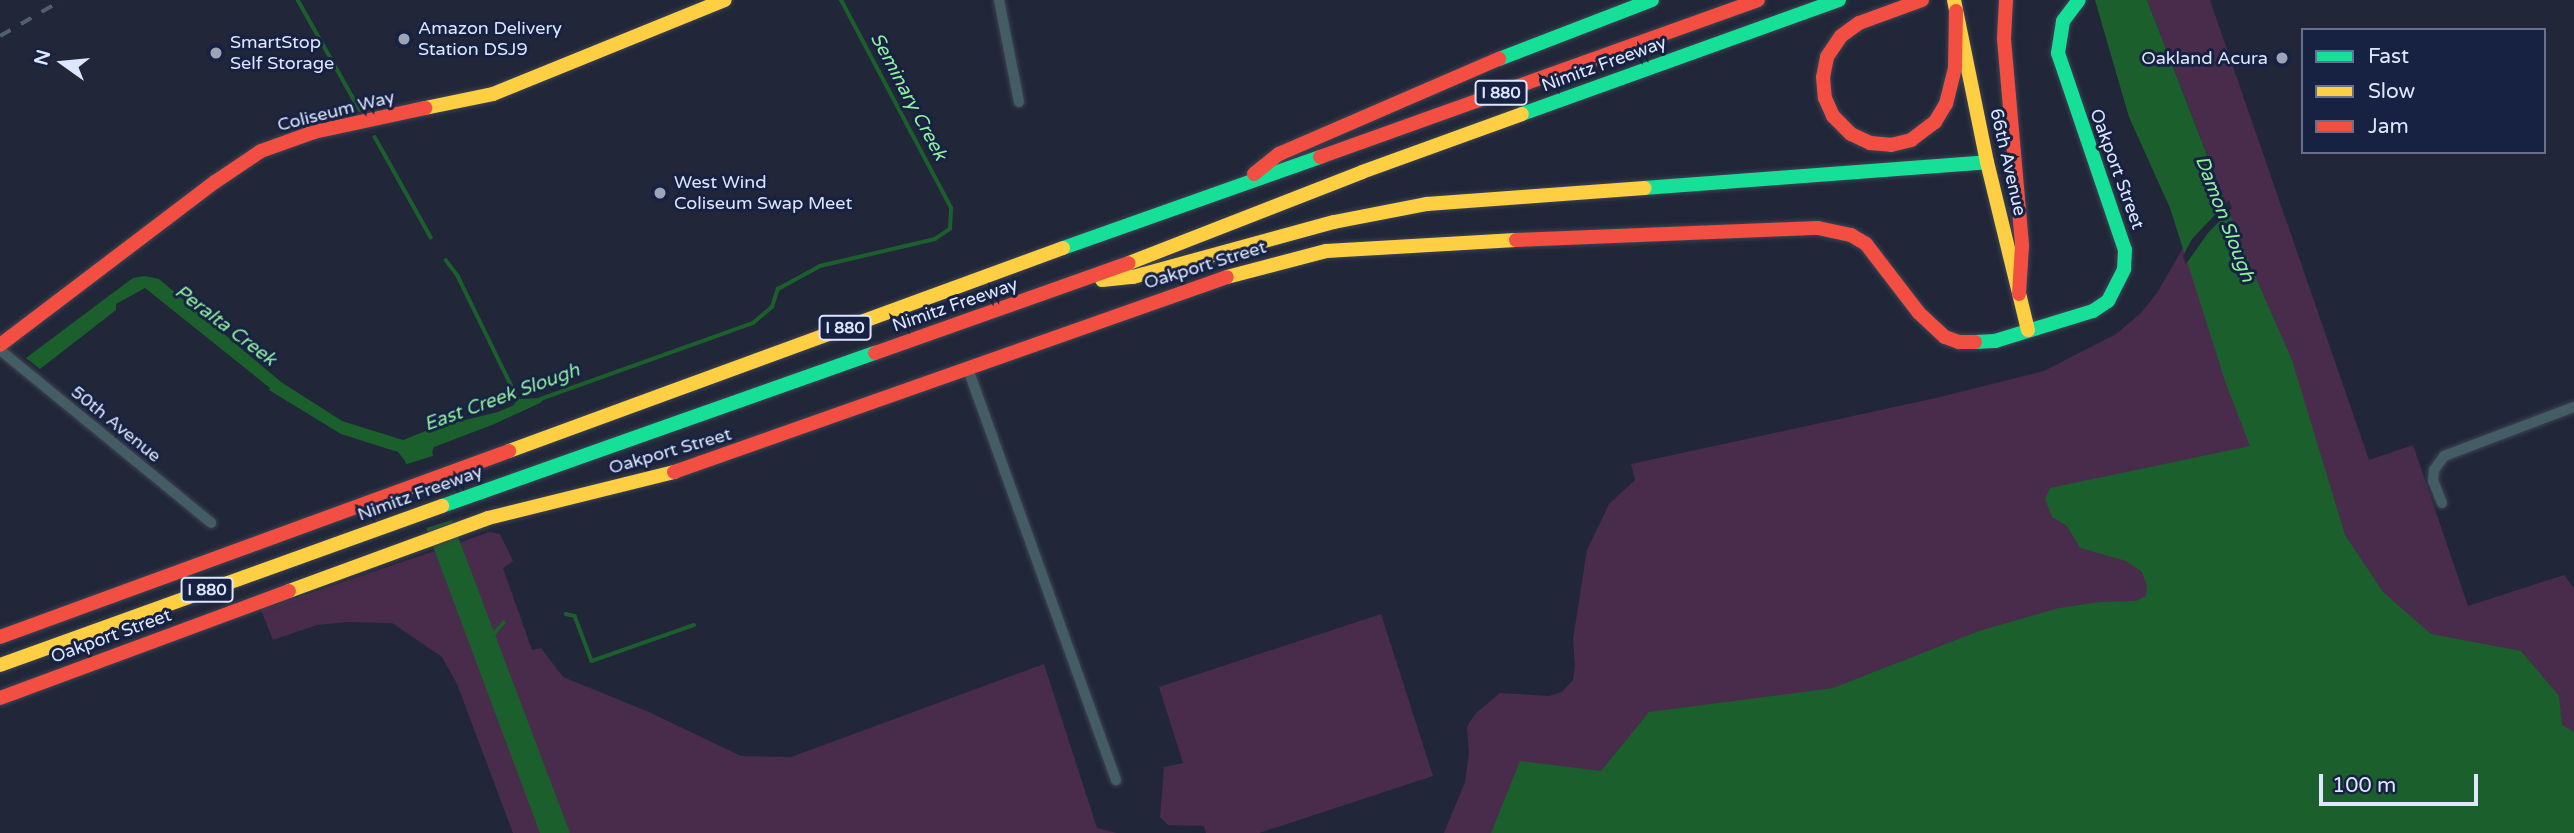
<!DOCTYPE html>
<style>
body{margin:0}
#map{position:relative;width:2574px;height:833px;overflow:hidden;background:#212739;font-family:"Varela Round",sans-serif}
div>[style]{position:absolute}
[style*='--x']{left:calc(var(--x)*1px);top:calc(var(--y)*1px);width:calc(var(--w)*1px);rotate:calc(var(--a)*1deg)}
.green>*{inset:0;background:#492b4b}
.water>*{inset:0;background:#1b5f2c}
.pier>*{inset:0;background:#212739;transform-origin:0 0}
.stream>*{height:3.5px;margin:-1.75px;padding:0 1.75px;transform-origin:1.75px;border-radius:1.75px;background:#1b5f2c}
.roads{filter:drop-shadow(0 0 2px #3d4353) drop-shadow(0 0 2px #3d4353)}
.street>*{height:10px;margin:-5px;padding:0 5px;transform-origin:5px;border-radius:5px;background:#445d65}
.fast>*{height:14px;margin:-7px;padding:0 7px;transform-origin:7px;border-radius:7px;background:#16e098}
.slow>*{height:14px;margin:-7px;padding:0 7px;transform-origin:7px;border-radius:7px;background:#ffcf43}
.jam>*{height:14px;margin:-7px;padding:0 7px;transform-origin:7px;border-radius:7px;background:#f24e42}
.rail>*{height:3.5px;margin-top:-1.75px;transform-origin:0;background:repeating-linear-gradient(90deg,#515f6a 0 12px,transparent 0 24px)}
.dots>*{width:19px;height:19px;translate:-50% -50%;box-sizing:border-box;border:4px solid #172243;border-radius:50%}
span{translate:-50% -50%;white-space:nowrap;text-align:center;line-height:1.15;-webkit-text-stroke:6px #172243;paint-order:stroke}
.shield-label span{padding:2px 5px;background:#172243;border:2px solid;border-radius:5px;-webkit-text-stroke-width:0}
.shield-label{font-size:16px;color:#dee7fd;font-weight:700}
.poi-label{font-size:18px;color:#dee7fd}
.left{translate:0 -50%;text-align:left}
.right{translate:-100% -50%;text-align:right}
.street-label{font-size:18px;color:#dee7fd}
.water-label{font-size:19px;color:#92f19f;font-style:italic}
.legend{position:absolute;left:2301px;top:28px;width:245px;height:126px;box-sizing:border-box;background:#172243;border:2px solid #67718d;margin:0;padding:9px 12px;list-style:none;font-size:21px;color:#dee7fd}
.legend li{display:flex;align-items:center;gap:14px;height:35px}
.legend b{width:35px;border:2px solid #67718d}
.north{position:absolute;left:28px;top:28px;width:70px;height:70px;-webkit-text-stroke:5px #172243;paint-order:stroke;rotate:285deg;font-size:19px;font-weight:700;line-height:28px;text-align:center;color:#dee7fd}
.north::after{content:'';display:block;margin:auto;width:24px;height:32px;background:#dee7fd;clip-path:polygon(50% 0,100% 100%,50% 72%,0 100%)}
.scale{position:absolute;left:2319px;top:774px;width:159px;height:32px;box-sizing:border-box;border:4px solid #dee7fd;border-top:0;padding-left:9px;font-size:21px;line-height:24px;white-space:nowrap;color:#dee7fd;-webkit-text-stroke:5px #172243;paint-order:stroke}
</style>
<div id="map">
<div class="green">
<i style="clip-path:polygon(2147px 0,2210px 0,2369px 460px,2413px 445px,2468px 606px,2564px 575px,2574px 588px,2574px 833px,1444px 833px,1465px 782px,1469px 754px,1467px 726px,1476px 713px,1500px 693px,1549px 696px,1562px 692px,1573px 680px,1575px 667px,1573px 639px,1587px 550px,1609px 504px,1635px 480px,1631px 464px,1936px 398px,2044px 371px,2116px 334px,2141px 313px,2157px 293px,2192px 232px,2224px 198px)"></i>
<i style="clip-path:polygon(490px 532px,500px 534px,513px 561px,503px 568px,532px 650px,541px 648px,563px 677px,649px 712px,741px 756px,791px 757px,1044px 664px,1097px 828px,1117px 833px,513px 833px,457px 684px,442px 657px,392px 623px,347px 622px,317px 625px,273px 640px,261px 610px)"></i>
<i style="clip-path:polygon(1381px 614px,1433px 776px,1259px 833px,1206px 833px,1204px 826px,1168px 825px,1160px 817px,1164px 767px,1183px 763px,1159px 687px)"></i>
</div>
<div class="water">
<i style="clip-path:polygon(2095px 0,2147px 0,2245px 253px,2292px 360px,2345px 535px,2383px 592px,2431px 634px,2521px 651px,2559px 696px,2562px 725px,2574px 732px,2574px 833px,1491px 833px,1520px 761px,1601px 771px,1649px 712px,1833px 688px,1979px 631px,2059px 608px,2100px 602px,2136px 601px,2146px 596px,2147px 586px,2142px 572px,2126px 561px,2080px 548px,2067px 526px,2052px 517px,2045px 499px,2050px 488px,2250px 446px,2226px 384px,2170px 208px,2129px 117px)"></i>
<i style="clip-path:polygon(145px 276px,159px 279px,281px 382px,342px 421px,403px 440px,433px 428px,498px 412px,514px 405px,517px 399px,545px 398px,540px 403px,492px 425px,434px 447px,432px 452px,454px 526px,570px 833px,540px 833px,428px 533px,405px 461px,398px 452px,341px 434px,269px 390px,270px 388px,145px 288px,116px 304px,116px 310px,40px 369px,26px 358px,110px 295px,133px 278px)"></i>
</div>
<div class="pier">
<i style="clip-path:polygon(2229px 200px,2232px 208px,2208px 233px,2186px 264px,2183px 256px,2192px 239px)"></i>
<i style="left:436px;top:455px;width:67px;height:34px;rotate:73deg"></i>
</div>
<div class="stream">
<i style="--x:298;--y:0;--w:126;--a:60.6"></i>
<i style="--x:375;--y:137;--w:115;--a:60.8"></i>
<i style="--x:446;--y:260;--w:20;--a:53"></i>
<i style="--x:458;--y:276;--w:139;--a:64"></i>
<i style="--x:541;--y:399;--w:225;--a:-19.7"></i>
<i style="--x:753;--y:323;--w:25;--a:-40"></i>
<i style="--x:772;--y:307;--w:19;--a:-72"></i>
<i style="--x:778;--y:289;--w:48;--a:-28.7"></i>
<i style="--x:820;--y:266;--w:118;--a:-13.2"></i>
<i style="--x:935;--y:239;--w:18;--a:-34"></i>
<i style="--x:950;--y:229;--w:21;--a:-87"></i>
<i style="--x:951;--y:208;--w:235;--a:-117.9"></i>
<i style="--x:566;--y:614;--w:9;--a:13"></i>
<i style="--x:575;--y:616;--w:48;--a:69.3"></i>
<i style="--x:592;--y:661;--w:108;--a:-19.4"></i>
<i style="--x:493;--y:635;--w:16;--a:-50"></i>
</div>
<div class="roads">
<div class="street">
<i style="--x:999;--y:0;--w:104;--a:78.9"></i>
<i style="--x:0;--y:350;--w:273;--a:39.3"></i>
<i style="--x:968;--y:369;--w:437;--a:70.2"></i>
<i style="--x:2442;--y:503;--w:24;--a:-112"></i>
<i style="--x:2433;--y:481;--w:11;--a:-85"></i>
<i style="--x:2434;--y:470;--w:17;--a:-54"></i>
<i style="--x:2444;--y:456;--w:139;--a:-20.7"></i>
</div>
<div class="fast">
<i style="--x:1499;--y:59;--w:164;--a:-21.1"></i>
<i style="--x:1522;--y:114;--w:337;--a:-19.8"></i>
<i style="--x:1644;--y:188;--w:344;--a:-4.3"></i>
<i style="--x:1063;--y:248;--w:273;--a:-19.5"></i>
<i style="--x:1975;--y:342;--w:20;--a:-3"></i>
<i style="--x:1995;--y:341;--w:102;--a:-17"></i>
<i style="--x:2093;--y:311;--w:18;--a:-34"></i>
<i style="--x:2108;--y:301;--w:36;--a:-63"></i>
<i style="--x:2124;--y:269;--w:19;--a:-87"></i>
<i style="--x:2125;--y:250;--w:208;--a:-108.8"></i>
<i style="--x:2058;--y:53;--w:32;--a:-81"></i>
<i style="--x:2063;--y:21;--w:26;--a:-53"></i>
<i style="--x:442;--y:506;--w:459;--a:-19.5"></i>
</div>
<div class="slow">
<i style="--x:1954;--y:0;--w:165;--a:78.5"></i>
<i style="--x:1987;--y:162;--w:173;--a:76.3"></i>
<i style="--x:425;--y:108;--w:69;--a:-11.6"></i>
<i style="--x:493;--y:94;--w:250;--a:-22.1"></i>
<i style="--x:1129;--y:263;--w:250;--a:-21.3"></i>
<i style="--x:1362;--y:172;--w:170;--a:-19.9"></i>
<i style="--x:1227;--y:277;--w:102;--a:-14.7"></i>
<i style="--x:1326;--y:251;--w:190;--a:-3.3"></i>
<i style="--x:1102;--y:280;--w:31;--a:-6"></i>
<i style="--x:1133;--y:277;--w:208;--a:-15.3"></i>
<i style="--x:1334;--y:222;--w:95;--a:-11"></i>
<i style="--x:1427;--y:204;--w:218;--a:-4.2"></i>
<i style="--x:509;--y:451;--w:590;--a:-20.12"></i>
<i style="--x:289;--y:591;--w:212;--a:-20.1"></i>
<i style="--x:488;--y:518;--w:192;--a:-13.9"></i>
<i style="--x:0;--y:665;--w:470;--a:-19.8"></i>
</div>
<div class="jam">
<i style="--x:1922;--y:0;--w:67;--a:159.9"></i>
<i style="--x:1859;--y:23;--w:22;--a:144"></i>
<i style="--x:1841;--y:36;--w:25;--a:124"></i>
<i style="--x:1827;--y:57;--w:20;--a:101"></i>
<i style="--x:1823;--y:77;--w:21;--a:85"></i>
<i style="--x:1825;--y:98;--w:20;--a:66"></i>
<i style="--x:1833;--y:116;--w:25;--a:45"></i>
<i style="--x:1851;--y:134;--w:21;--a:25"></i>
<i style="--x:1870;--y:143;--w:21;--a:5"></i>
<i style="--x:1891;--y:145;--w:21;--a:-14"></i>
<i style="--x:1911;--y:140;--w:30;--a:-37"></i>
<i style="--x:1935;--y:122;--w:21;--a:-59"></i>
<i style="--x:1946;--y:104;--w:37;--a:-76"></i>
<i style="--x:1955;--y:68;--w:57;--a:-89"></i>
<i style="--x:2006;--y:0;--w:39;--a:93"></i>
<i style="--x:2004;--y:39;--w:208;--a:85"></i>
<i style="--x:2022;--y:246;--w:48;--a:93.6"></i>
<i style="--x:1320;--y:157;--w:465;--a:-19.7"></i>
<i style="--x:1254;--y:174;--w:32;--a:-39"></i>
<i style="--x:1279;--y:154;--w:240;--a:-23.4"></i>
<i style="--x:1516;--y:240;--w:302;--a:-2.3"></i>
<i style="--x:1818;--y:228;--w:34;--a:12"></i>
<i style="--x:1851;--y:235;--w:17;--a:31"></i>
<i style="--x:1866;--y:244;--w:87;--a:52.5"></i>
<i style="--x:1919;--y:313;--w:35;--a:43"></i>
<i style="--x:1945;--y:337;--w:15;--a:20"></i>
<i style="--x:1959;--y:342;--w:16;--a:0"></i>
<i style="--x:0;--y:345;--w:270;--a:-37.2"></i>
<i style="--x:215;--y:182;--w:55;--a:-34"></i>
<i style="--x:261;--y:151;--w:56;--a:-19.7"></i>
<i style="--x:314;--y:132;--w:114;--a:-12.2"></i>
<i style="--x:875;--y:353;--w:269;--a:-19.5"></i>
<i style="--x:674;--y:472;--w:586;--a:-19.42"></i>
<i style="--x:0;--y:637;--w:542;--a:-20.07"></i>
<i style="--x:0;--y:698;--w:308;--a:-20.3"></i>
</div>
</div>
<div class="rail">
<i style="--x:0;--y:36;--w:72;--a:-30.1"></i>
</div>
<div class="dots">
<i style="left:404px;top:39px;background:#9ca4b8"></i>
<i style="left:216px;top:53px;background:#9ca4b8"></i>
<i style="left:2282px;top:58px;background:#9ca4b8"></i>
<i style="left:660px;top:193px;background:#9ca4b8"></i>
</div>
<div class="shield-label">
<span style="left:1501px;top:93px">I 880</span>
<span style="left:845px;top:328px">I 880</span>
<span style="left:207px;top:590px">I 880</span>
</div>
<div class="poi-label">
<span class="left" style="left:418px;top:39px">Amazon Delivery<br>Station DSJ9</span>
<span class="left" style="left:230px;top:53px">SmartStop<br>Self Storage</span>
<span class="right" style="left:2268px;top:58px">Oakland Acura</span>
<span class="left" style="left:674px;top:193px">West Wind<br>Coliseum Swap Meet</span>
</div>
<div class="street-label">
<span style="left:1604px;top:64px;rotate:-20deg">Nimitz Freeway</span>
<span style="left:336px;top:111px;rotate:-14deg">Coliseum Way</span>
<span style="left:2008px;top:162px;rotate:77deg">66th Avenue</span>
<span style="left:2117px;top:169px;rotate:70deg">Oakport Street</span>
<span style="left:1205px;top:265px;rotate:-17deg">Oakport Street</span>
<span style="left:955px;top:305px;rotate:-19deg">Nimitz Freeway</span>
<span style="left:116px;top:424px;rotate:39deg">50th Avenue</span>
<span style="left:670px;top:451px;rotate:-16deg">Oakport Street</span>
<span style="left:420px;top:493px;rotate:-20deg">Nimitz Freeway</span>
<span style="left:111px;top:636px;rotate:-20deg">Oakport Street</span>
</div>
<div class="water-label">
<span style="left:908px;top:97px;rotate:62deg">Seminary Creek</span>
<span style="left:2224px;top:219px;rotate:69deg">Damon Slough</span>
<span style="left:225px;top:326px;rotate:37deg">Peralta Creek</span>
<span style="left:502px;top:398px;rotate:-20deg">East Creek Slough</span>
</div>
<ul class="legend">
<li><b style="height:9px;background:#16e098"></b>Fast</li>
<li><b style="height:9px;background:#ffcf43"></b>Slow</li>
<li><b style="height:9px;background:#f24e42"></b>Jam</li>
</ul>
<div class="north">N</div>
<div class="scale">100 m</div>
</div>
